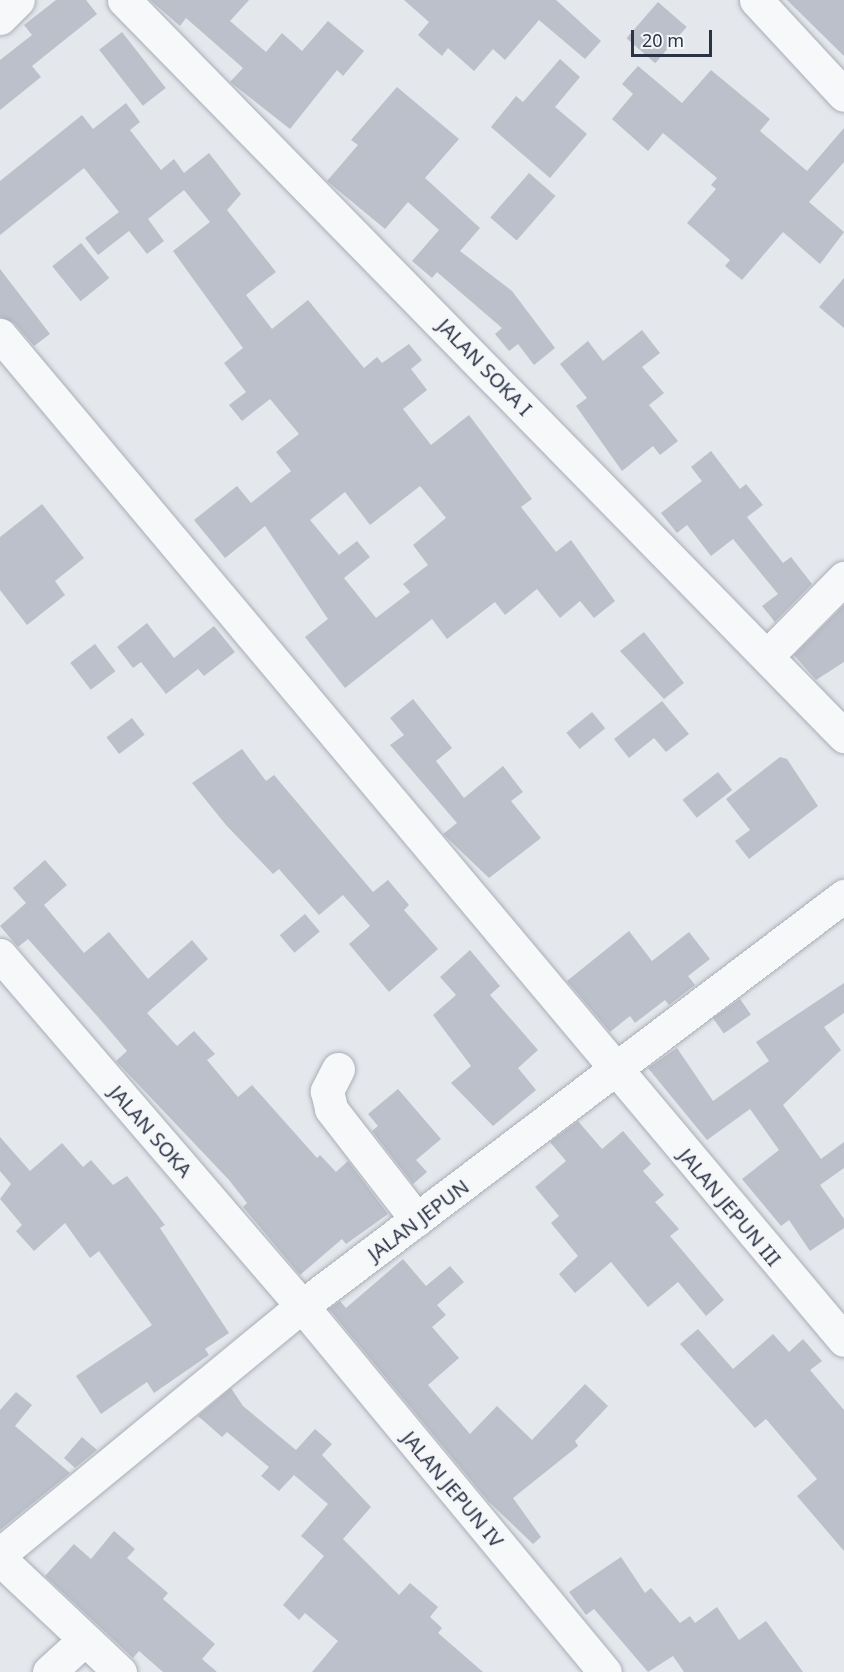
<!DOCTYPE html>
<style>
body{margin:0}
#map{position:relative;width:844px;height:1672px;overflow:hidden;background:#e4e7ec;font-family:"Noto Sans",sans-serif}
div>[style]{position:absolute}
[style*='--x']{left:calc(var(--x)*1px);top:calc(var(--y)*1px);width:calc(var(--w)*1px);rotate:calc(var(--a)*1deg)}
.building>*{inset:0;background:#bbc0ca;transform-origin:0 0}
.roads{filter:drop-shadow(0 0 2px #a9aeb7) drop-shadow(0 0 2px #a9aeb7)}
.minor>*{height:33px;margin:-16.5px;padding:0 16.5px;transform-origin:16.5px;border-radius:16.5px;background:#f7f8fa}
span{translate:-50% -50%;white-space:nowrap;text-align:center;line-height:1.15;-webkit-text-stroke:4.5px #f4f6f9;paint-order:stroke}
.street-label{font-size:20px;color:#2b3445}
.scale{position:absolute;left:631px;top:30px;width:81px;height:27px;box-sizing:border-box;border:3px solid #2b3445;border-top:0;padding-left:8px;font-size:18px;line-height:21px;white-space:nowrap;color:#2b3445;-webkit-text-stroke:4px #f4f6f9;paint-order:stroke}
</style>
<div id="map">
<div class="building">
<i style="clip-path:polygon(56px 0,86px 0,97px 14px,32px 66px,41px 77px,0 110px,0 60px,32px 35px,24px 25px)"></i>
<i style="clip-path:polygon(150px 0,249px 0,230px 21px,266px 52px,282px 33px,302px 51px,328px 21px,364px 51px,343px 76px,337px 70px,290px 129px,230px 82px,243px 68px,186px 18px,180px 26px)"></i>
<i style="clip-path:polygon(404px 0,556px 0,601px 41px,585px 59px,539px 20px,505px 60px,493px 49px,474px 71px,448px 48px,442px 56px,418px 35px,429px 22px)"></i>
<i style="clip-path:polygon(787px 0,844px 0,844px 56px)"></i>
<i style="left:658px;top:2px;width:38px;height:48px;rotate:41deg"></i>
<i style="left:122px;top:32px;width:71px;height:29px;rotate:52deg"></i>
<i style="clip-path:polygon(560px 59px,580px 77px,555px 107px,587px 134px,550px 178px,491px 127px,516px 96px,523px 102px)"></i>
<i style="clip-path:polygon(638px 66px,682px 103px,711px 70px,770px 119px,760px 131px,807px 171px,844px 128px,844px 162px,809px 202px,844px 232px,820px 264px,783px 232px,742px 280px,725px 266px,730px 260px,687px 223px,716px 189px,711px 185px,717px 178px,663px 133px,648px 151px,612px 119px,633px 94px,622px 84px)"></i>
<i style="clip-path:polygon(397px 87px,459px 139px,425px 178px,480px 228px,460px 251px,512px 291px,555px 348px,534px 365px,518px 344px,509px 351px,495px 334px,502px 328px,437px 272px,432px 278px,412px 261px,439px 230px,408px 202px,385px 229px,327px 181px,358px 145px,351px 140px)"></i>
<i style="clip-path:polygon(evenodd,126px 103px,140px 122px,130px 130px,161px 170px,174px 159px,184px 173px,209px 153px,241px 194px,227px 210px,276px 272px,246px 295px,272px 329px,308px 300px,364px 368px,377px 357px,382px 363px,409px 344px,422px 360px,411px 369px,427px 390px,403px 409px,431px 445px,469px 415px,532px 499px,521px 507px,556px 552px,571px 540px,615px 601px,594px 618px,580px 601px,560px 618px,537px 589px,505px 615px,495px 602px,447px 639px,432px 619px,345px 688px,305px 637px,328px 619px,265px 526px,225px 558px,194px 520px,237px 486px,251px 503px,291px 471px,276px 452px,299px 434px,270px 399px,242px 421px,229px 405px,246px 392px,224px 363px,243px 348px,173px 251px,210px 222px,184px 190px,148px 219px,164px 241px,147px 254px,129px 231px,98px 255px,85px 238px,119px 212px,84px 168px,0 235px,0 181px,82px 115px,93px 129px,126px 103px,420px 486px,446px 518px,413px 545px,428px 565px,403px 584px,410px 592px,376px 618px,344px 578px,370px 557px,357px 541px,339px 555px,310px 520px,345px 492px,370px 525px,420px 486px)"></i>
<i style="left:529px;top:173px;width:35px;height:59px;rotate:41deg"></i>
<i style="left:81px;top:243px;width:45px;height:37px;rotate:51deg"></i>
<i style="clip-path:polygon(0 269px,50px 334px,34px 346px,14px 323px,0 317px)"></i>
<i style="clip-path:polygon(844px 278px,844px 328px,819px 307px)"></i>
<i style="clip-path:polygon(642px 330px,660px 353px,642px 367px,664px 393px,649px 405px,678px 441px,660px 455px,653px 446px,622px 471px,576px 406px,587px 398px,560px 364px,588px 341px,603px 361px)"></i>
<i style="clip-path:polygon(711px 451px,740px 489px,746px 484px,763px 505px,747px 517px,783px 563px,791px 557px,812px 584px,775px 622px,762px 606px,778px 594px,733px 539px,711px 556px,687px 525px,677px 533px,661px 513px,702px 481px,691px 467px)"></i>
<i style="clip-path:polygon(42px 504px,84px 558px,55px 581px,65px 595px,27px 625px,0 590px,0 537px)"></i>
<i style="clip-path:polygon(844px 605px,844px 662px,816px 680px,794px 655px)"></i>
<i style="clip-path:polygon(147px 623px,174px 658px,214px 626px,235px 652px,204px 676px,198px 669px,166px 694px,141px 662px,133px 668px,117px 647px)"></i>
<i style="clip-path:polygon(644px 632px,684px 683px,664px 699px,620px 651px)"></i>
<i style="left:95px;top:644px;width:34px;height:31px;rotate:53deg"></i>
<i style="clip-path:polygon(413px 699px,452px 748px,436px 761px,464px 798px,503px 766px,523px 792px,511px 801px,541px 838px,489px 878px,443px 834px,457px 823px,390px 745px,404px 735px,390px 718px)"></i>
<i style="clip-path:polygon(662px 701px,689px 734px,666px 752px,654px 738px,629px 758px,614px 739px)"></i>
<i style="left:592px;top:712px;width:21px;height:33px;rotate:51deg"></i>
<i style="left:132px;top:718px;width:21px;height:32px;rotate:53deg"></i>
<i style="clip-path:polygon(242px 749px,266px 781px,274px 775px,373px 892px,388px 880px,409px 905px,404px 910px,438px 949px,389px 992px,349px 944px,370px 926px,343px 895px,319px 915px,279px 869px,273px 874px,226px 825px,192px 783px)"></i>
<i style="clip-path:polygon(780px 757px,787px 759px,818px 806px,749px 859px,735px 841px,750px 830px,726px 799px)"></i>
<i style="left:718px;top:772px;width:23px;height:45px;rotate:52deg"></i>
<i style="clip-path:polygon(45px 860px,67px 885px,44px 905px,84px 953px,109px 932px,148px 979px,192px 940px,208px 959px,147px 1013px,177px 1046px,194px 1031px,215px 1054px,207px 1060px,238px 1097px,252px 1085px,317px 1158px,320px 1155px,336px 1172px,348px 1161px,388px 1214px,346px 1244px,342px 1239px,300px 1275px,243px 1207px,247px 1203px,229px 1180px,116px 1061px,127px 1051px,98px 1017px,28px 939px,18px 947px,0 926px,26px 903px,13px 888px)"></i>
<i style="left:305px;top:914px;width:23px;height:33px;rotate:50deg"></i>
<i style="clip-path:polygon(629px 931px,652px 961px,689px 932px,710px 959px,688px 976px,695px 985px,669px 1005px,665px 1000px,635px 1023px,630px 1016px,610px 1032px,567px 981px)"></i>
<i style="clip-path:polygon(470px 950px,500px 986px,490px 995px,538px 1050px,518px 1068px,536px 1090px,493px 1126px,451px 1083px,471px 1066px,433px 1015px,456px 995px,440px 977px)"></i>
<i style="clip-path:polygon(844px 983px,844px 1013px,824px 1027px,841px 1050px,783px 1105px,821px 1159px,844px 1142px,844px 1168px,820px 1185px,844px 1219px,844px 1228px,810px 1251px,789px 1220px,781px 1226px,742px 1179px,779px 1150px,750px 1109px,707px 1140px,648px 1068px,677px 1048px,713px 1101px,769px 1061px,756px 1042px)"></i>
<i style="left:740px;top:999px;width:19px;height:33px;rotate:55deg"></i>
<i style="clip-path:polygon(398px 1089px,441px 1139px,416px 1160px,427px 1172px,413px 1184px,372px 1131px,378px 1126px,368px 1114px)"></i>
<i style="clip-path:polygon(578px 1121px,602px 1149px,623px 1131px,651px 1164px,643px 1171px,664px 1195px,655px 1202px,679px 1229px,670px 1236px,724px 1300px,706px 1316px,678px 1282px,648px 1307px,611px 1262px,575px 1293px,559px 1274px,578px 1256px,551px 1223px,559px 1216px,535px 1187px,566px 1161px,550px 1142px)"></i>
<i style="clip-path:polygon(0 1137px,30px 1171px,62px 1143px,83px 1167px,91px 1160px,113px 1185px,127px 1176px,165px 1225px,160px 1228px,229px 1333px,205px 1349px,209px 1355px,154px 1393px,147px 1382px,101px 1414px,76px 1376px,152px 1325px,99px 1251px,90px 1258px,65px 1223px,34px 1251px,16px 1231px,22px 1225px,0 1199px,11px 1184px,0 1171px)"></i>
<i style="clip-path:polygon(403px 1259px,426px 1286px,450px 1266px,464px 1282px,437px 1305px,446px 1315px,432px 1327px,459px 1358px,428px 1385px,470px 1434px,497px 1406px,532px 1440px,585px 1384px,608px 1406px,575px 1441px,578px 1446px,513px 1498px,541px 1537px,533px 1544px,488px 1501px,329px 1309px,340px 1301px,346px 1308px)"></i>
<i style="clip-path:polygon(698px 1329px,733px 1369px,773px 1334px,789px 1352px,803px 1339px,822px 1361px,810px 1370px,844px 1410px,844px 1551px,797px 1496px,817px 1479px,766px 1419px,755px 1428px,680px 1344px)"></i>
<i style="clip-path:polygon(231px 1388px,243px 1406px,296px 1450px,315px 1429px,332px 1444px,322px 1455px,371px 1507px,343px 1539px,399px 1595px,410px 1583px,438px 1607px,430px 1617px,442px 1628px,438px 1633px,483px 1672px,312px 1672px,338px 1641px,305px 1613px,299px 1620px,283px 1605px,324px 1556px,301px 1536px,328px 1504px,294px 1475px,279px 1491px,261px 1476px,269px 1467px,227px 1432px,222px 1437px,198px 1416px)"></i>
<i style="clip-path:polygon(16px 1392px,32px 1405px,15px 1426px,70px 1473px,0 1530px,0 1410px)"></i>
<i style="clip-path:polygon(82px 1437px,97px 1450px,75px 1468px,64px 1458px)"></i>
<i style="clip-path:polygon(114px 1531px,135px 1549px,127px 1558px,168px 1593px,163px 1599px,215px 1644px,202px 1659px,217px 1672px,163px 1672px,139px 1651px,133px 1658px,45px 1576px,74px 1544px,91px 1559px)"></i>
<i style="clip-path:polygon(621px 1557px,645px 1593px,651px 1588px,680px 1623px,690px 1616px,695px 1623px,717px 1607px,739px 1640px,766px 1621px,803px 1672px,684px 1672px,673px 1656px,648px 1672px,594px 1609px,586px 1615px,569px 1592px)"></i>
</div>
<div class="roads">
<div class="minor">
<i style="--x:124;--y:0;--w:1030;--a:45.63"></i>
<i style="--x:756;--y:0;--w:129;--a:47.2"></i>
<i style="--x:0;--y:18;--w:25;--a:-45"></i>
<i style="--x:0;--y:335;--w:1312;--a:49.98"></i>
<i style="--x:767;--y:656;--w:110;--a:-45.4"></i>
<i style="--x:0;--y:955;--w:463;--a:49.3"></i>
<i style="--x:302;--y:1306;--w:475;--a:50.4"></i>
<i style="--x:338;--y:1069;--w:25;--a:117"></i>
<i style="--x:327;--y:1091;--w:18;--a:77"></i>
<i style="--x:331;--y:1109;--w:140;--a:52.2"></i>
<i style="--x:0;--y:1554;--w:391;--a:-39.4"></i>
<i style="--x:302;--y:1306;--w:680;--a:-37.11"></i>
<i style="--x:0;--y:1559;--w:165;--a:43.3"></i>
<i style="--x:49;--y:1672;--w:47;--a:-42.4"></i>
</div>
</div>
<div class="street-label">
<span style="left:485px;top:367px;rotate:46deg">JALAN SOKA I</span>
<span style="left:151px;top:1131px;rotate:49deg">JALAN SOKA</span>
<span style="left:730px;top:1207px;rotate:50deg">JALAN JEPUN III</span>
<span style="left:418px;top:1220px;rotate:-37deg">JALAN JEPUN</span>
<span style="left:453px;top:1489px;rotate:50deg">JALAN JEPUN IV</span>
</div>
<div class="scale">20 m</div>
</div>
